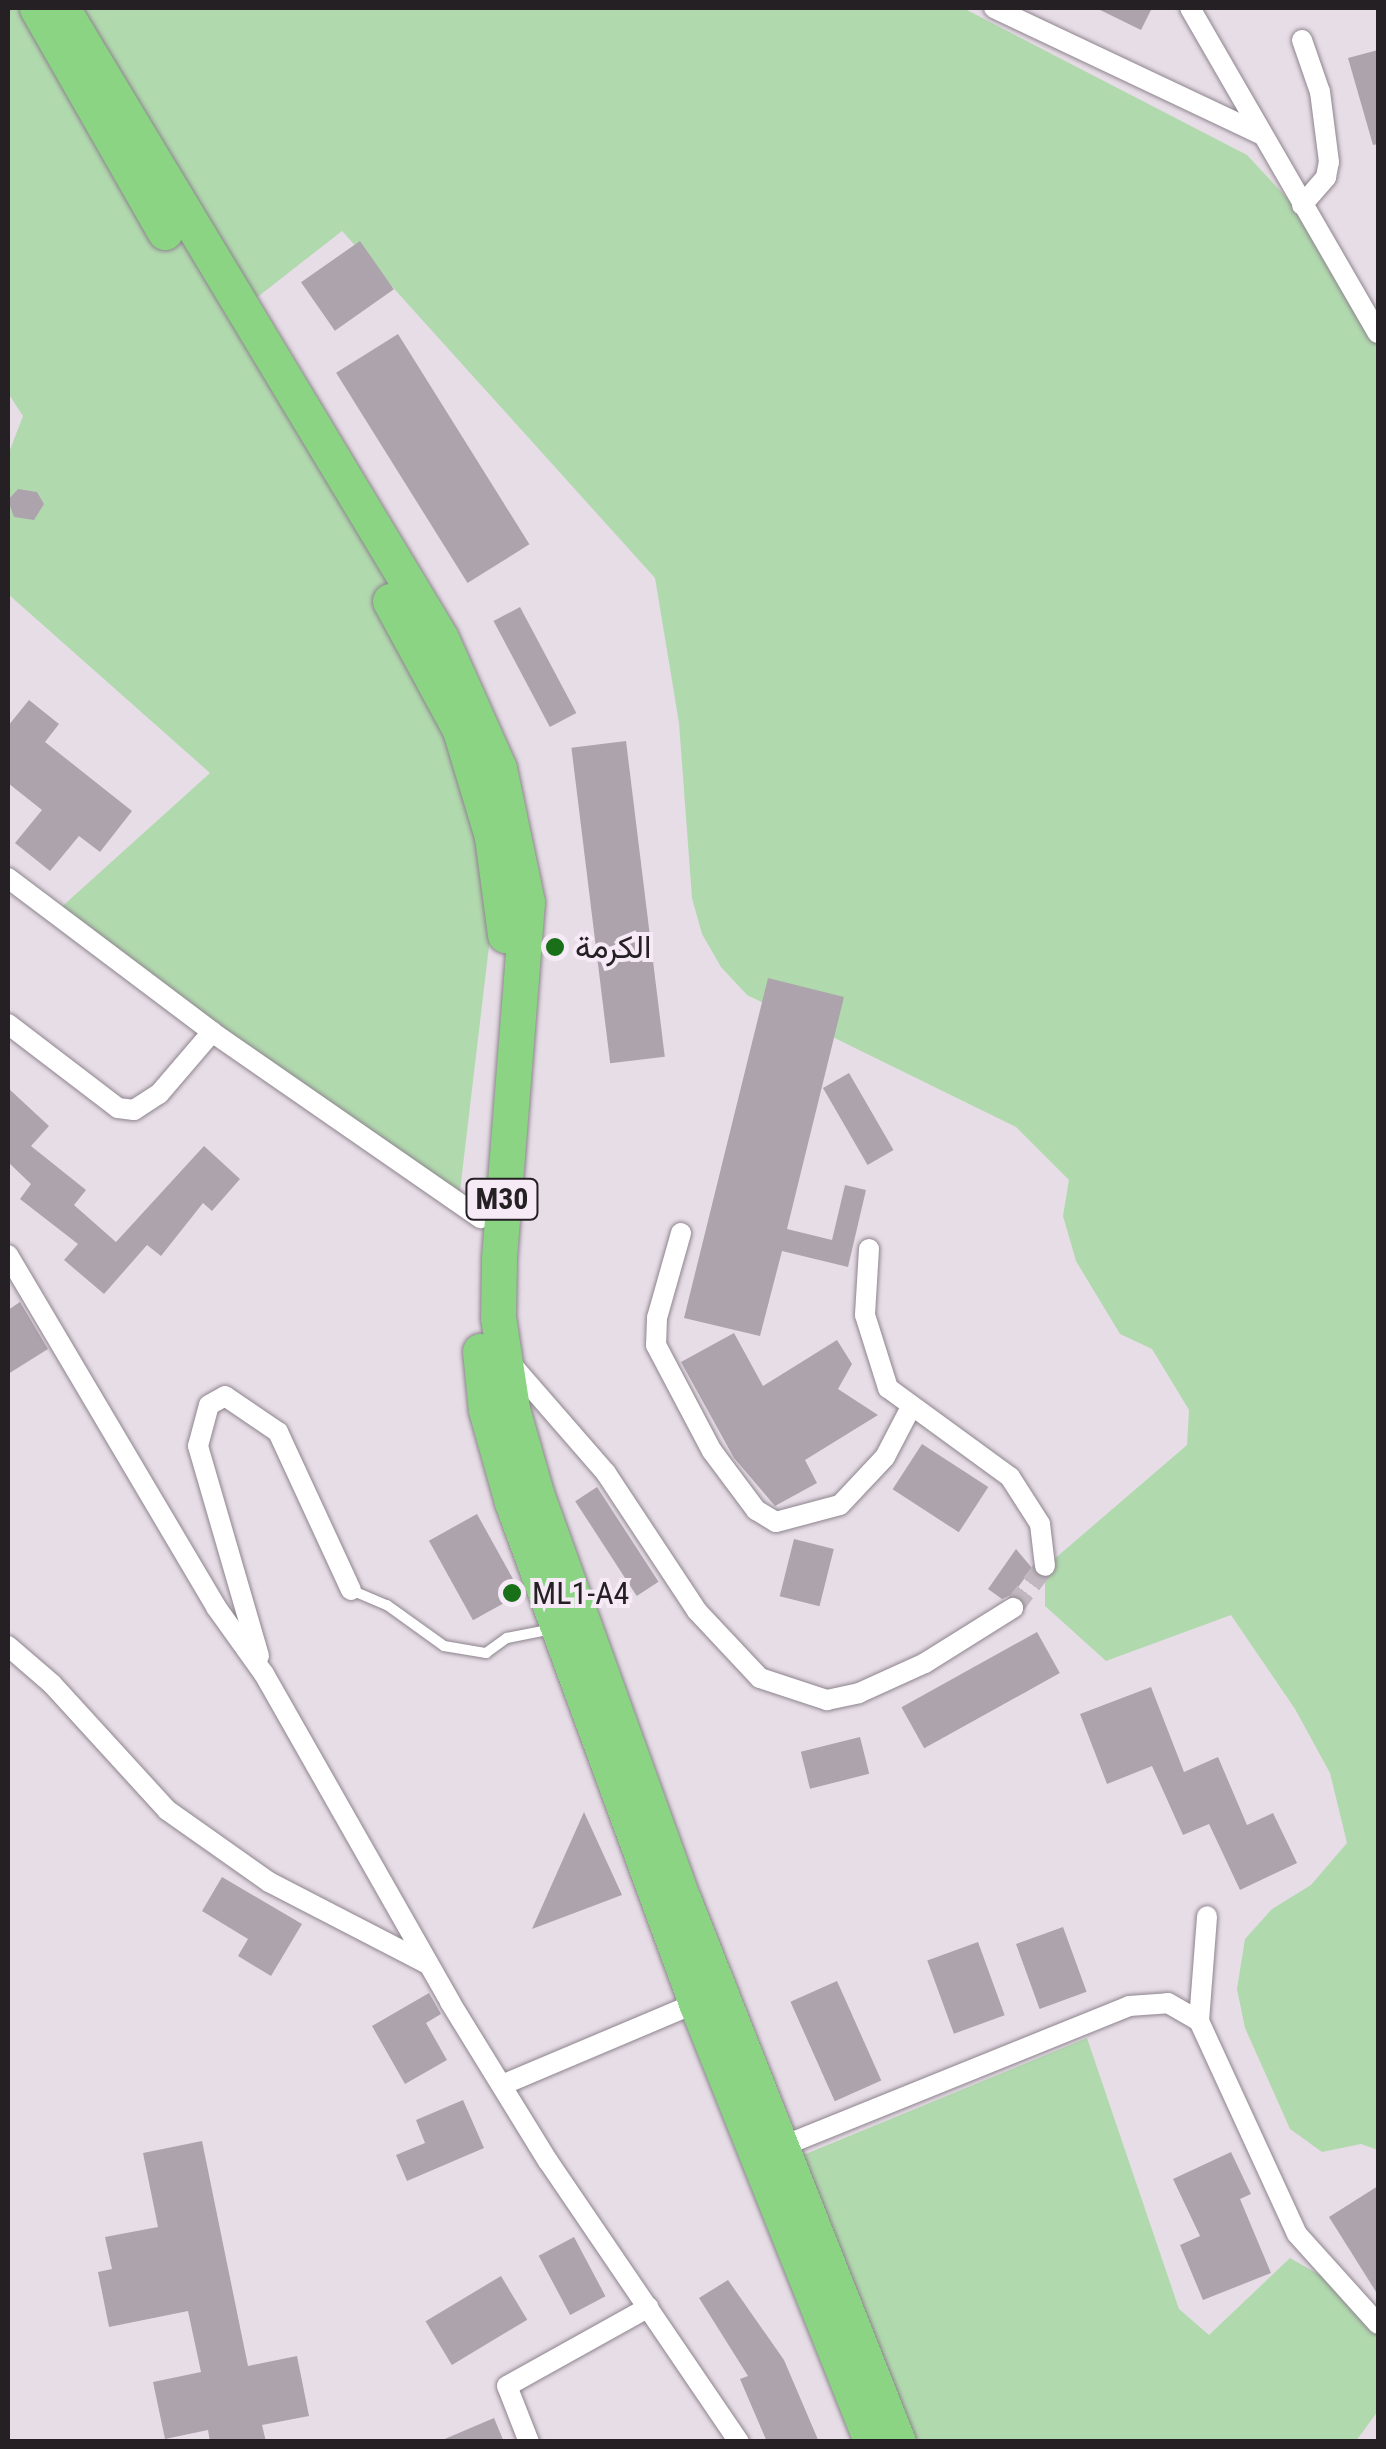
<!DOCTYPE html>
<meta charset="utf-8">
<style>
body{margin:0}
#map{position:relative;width:1386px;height:2449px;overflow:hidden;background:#e7dde7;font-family:"Roboto Condensed",Vazirmatn,sans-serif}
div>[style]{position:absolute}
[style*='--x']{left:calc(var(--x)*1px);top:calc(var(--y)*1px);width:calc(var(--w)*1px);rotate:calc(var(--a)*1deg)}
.green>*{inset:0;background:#b1d9ae}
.building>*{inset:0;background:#ada3ad;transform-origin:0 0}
.minor-tunnel>*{height:20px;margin-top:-10px;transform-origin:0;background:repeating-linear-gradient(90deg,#c0b7c0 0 20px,transparent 0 30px)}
.roads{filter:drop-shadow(0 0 2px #8d848d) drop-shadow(0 0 2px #8d848d)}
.service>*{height:10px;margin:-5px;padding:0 5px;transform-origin:5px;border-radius:5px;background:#fff}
.minor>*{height:20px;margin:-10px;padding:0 10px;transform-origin:10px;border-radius:10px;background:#fff}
.motorway>*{height:35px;margin:-17.5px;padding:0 17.5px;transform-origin:17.5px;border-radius:17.5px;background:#8ad484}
.dots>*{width:28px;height:28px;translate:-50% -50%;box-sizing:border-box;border:5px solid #f5eaf5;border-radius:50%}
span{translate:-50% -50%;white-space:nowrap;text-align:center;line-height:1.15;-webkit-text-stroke:8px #f5eaf5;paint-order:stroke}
.shield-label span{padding:2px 8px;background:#f5eaf5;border:2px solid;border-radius:8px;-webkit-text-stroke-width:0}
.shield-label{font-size:30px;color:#242024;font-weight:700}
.poi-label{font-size:32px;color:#242024}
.left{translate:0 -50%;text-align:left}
.frame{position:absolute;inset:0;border:10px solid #242024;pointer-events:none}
</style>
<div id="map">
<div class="green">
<i style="clip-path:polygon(8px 8px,963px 8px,1247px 155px,1301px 213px,1378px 325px,1378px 2150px,1361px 2144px,1322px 2152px,1290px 2129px,1245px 2028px,1237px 1989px,1245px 1939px,1272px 1909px,1311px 1885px,1347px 1843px,1330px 1773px,1295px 1709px,1231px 1615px,1106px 1661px,1045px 1606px,1045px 1567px,1187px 1445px,1189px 1410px,1152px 1349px,1120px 1334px,1076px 1261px,1063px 1216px,1069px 1180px,1016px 1127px,747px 995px,721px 967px,702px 934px,692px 898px,679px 723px,655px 578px,342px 231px,232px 317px,375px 524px,506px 803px,459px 1199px,56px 912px,210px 773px,8px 594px,8px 455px,23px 416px,8px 393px)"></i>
<i style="clip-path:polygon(1087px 2038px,1179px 2309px,1209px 2335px,1290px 2258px,1378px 2308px,1378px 2411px,1356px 2441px,909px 2441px,796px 2158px)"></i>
</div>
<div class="building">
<i style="clip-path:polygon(1096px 8px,1152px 8px,1141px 30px)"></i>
<i style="clip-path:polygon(1378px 50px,1378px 144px,1373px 145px,1348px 58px)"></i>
<i style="left:360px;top:241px;width:59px;height:72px;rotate:55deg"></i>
<i style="left:398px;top:334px;width:248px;height:73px;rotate:58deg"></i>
<i style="clip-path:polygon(18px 489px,37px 492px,44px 504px,34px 520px,14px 517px,8px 500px)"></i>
<i style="left:520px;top:607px;width:120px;height:30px;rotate:62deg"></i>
<i style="clip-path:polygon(29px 700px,59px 724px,45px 742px,132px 811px,100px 852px,79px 836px,50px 871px,15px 843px,42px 810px,8px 783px,8px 726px)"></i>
<i style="left:626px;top:741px;width:318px;height:55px;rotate:83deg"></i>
<i style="clip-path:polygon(768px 978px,844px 997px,787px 1229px,832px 1240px,845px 1185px,866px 1190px,848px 1267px,782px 1251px,760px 1336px,684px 1318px)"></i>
<i style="left:849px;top:1073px;width:89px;height:30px;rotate:60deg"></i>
<i style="clip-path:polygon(8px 1088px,49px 1126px,31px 1146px,86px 1190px,74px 1205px,116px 1242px,204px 1146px,240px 1179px,212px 1211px,203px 1203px,161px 1256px,147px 1245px,104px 1294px,64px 1260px,78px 1244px,20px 1199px,31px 1184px,8px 1162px)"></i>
<i style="clip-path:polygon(20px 1302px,48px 1349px,8px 1374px,8px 1310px)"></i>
<i style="clip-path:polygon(734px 1333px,763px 1386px,837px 1340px,852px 1364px,838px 1389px,878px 1415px,805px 1460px,817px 1483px,775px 1506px,734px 1458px,681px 1362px)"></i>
<i style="left:922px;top:1444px;width:79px;height:54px;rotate:33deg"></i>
<i style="left:597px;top:1487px;width:113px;height:26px;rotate:57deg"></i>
<i style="left:477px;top:1514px;width:91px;height:55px;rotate:61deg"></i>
<i style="left:794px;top:1539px;width:41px;height:59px;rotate:14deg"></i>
<i style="clip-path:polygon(1016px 1549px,1032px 1568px,1013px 1594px,1002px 1599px,988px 1589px)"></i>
<i style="left:1037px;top:1632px;width:47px;height:155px;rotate:61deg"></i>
<i style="clip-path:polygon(1151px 1687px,1184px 1772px,1218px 1757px,1247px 1825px,1273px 1813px,1297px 1863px,1240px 1890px,1209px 1824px,1183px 1835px,1152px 1766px,1107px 1784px,1080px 1714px)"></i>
<i style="left:860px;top:1737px;width:38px;height:61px;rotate:76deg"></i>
<i style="clip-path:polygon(584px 1812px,622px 1895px,532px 1929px)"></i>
<i style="clip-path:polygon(222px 1877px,302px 1924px,271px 1976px,238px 1956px,248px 1939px,202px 1911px)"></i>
<i style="left:1063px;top:1927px;width:69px;height:50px;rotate:70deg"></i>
<i style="left:978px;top:1942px;width:78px;height:54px;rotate:70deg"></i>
<i style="left:837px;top:1981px;width:109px;height:51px;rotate:66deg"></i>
<i style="clip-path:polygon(429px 1993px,441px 2014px,426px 2023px,447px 2060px,405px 2084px,372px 2026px)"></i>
<i style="clip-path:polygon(463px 2100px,484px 2148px,407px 2181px,396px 2155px,425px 2143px,416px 2120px)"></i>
<i style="clip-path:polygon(202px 2141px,248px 2366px,297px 2356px,309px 2416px,262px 2425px,266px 2442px,210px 2442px,208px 2430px,165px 2439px,153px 2382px,201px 2372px,188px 2311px,109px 2327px,98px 2272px,112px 2269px,105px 2237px,158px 2227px,143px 2153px)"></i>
<i style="clip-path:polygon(1231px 2152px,1251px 2194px,1240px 2199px,1271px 2273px,1203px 2300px,1180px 2245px,1200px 2236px,1173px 2179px)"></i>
<i style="clip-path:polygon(1378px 2186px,1378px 2295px,1329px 2217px)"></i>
<i style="left:574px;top:2237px;width:67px;height:40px;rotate:62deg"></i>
<i style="left:501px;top:2276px;width:51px;height:88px;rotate:59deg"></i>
<i style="clip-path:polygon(728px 2280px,784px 2360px,819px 2442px,767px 2442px,740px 2379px,748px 2376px,699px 2298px)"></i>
<i style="clip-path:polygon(494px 2418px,504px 2442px,440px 2442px,440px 2441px)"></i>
</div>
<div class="minor-tunnel">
<i style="--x:1013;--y:1608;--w:53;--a:-52.7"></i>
</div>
<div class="roads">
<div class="service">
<i style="--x:351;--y:1590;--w:39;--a:23"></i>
<i style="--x:387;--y:1605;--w:70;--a:35.7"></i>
<i style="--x:444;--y:1646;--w:43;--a:9.5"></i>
<i style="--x:486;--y:1653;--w:26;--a:-36"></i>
<i style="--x:507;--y:1638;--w:47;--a:-11.1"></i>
</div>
<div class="minor">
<i style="--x:994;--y:8;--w:295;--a:25.3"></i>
<i style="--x:1190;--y:8;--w:375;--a:60"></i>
<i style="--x:1302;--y:205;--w:37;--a:-49"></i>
<i style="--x:1326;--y:177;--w:15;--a:-79"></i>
<i style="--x:1329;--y:162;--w:71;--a:-97.3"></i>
<i style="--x:1320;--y:92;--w:55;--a:-109.1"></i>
<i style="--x:8;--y:878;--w:256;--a:37"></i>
<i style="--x:212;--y:1032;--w:327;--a:34.7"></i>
<i style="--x:8;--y:1024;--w:138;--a:37.4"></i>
<i style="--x:118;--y:1108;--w:16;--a:7"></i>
<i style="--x:134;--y:1110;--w:30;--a:-33"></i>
<i style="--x:159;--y:1094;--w:82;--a:-49.5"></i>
<i style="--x:681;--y:1233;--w:88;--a:105.8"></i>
<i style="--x:657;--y:1318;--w:27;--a:92"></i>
<i style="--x:656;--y:1345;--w:120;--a:62.2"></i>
<i style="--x:712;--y:1451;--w:74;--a:53.3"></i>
<i style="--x:756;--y:1510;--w:23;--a:31"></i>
<i style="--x:776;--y:1522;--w:66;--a:-14.9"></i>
<i style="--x:840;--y:1505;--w:66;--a:-46.8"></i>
<i style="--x:885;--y:1457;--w:54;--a:-62.5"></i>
<i style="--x:869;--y:1249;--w:66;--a:93.5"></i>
<i style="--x:865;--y:1315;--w:77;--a:72.5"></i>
<i style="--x:888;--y:1388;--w:151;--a:36.1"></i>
<i style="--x:1010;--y:1477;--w:56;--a:57.4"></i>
<i style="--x:1040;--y:1524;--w:42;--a:83.2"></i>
<i style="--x:8;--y:1255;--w:409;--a:59.4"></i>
<i style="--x:216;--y:1607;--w:82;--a:54.4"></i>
<i style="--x:264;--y:1674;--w:377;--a:60.4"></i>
<i style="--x:450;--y:2002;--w:187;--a:58.4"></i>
<i style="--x:548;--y:2161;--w:340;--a:55.8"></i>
<i style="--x:506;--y:1358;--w:152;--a:49"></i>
<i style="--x:606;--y:1473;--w:165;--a:56.6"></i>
<i style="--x:697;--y:1611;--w:92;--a:46.8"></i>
<i style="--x:760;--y:1678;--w:71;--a:18.2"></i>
<i style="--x:827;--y:1700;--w:33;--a:-12"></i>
<i style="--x:859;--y:1693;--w:72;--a:-24.4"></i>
<i style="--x:925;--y:1663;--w:104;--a:-32"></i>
<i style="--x:8;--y:1646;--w:58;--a:40.8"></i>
<i style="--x:52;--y:1684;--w:171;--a:47.6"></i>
<i style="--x:167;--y:1810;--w:125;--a:35.2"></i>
<i style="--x:269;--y:1882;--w:177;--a:27.3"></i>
<i style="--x:259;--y:1656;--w:219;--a:-106.2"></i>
<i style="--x:198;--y:1446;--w:42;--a:-75"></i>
<i style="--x:209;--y:1405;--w:18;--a:-29"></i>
<i style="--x:225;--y:1396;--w:64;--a:34.2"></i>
<i style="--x:278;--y:1432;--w:174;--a:65.2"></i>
<i style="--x:1199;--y:2021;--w:105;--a:-85.6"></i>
<i style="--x:502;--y:2085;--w:211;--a:-22.9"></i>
<i style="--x:783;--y:2146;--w:373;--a:-22"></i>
<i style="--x:1129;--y:2006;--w:39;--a:-4"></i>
<i style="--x:1168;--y:2003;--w:36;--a:30"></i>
<i style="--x:1199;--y:2021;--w:234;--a:65.3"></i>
<i style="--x:1297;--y:2234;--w:121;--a:48"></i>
<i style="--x:529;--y:2442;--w:60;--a:-111.4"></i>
<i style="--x:507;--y:2386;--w:162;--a:-29.1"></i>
</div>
<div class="motorway">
<i style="--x:37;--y:8;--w:258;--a:60.3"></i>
<i style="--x:62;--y:8;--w:735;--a:58.97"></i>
<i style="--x:441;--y:638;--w:142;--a:66"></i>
<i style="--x:499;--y:768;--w:137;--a:78.2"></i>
<i style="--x:527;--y:902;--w:359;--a:94.5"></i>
<i style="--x:499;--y:1260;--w:57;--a:91"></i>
<i style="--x:498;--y:1317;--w:93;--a:81.3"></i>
<i style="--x:512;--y:1409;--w:91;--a:74"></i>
<i style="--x:537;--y:1496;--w:431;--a:70.1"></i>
<i style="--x:684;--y:1901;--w:582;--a:68.42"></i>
<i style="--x:390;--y:601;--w:147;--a:61.5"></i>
<i style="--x:460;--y:730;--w:112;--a:73.3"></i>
<i style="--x:492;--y:837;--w:99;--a:82.4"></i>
<i style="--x:480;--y:1351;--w:59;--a:84.2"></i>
<i style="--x:486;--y:1410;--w:96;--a:74.2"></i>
<i style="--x:512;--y:1502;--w:534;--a:69.83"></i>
<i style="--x:696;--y:2003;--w:473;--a:68.2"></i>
</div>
</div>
<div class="dots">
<i style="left:555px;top:947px;background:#1a6f19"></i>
<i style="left:512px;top:1593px;background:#1a6f19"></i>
</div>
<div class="shield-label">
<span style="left:502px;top:1199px">M30</span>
</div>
<div class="poi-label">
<span class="left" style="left:575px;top:947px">الكرمة</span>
<span class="left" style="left:532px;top:1593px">ML1-A4</span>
</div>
<div class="frame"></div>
</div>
